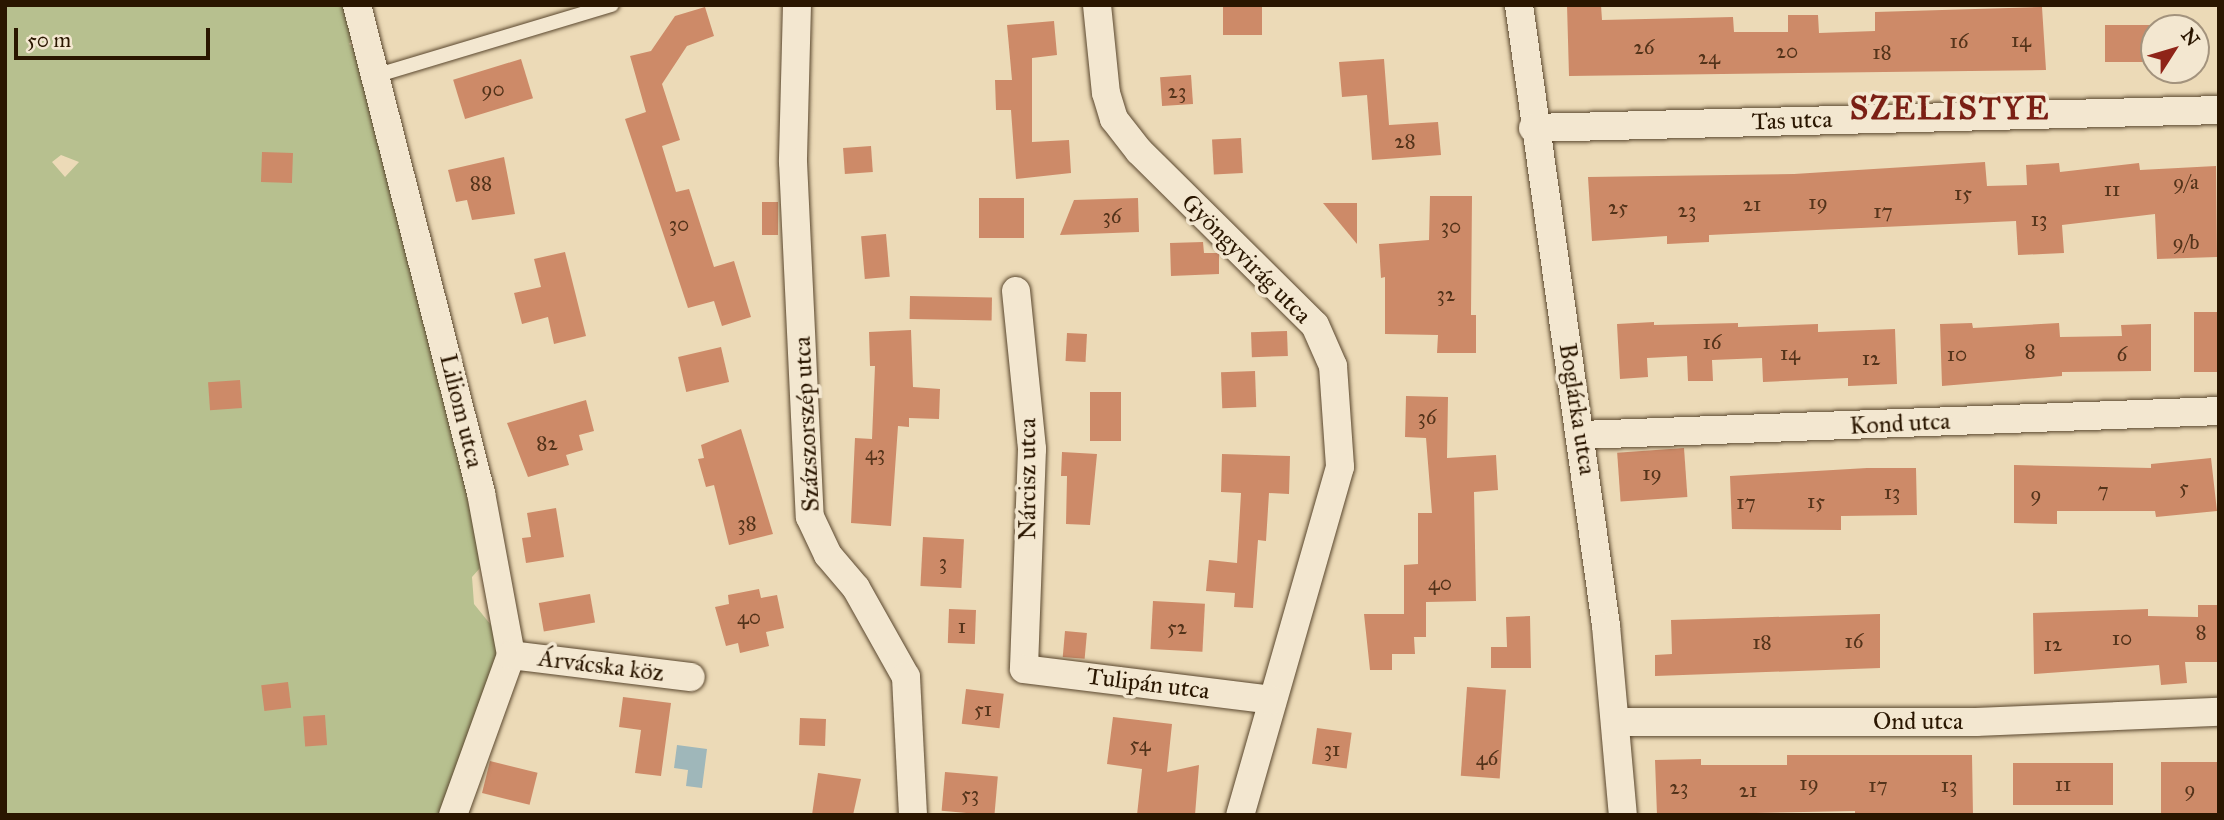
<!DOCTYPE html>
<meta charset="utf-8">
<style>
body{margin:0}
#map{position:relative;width:2224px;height:820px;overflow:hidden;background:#ecdab7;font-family:"IM FELL Great Primer",serif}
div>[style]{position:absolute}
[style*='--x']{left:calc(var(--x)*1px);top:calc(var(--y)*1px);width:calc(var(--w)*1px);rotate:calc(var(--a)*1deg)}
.green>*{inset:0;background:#b7c08f}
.water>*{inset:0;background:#9fb7ba}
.building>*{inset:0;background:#cd8a68;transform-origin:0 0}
.roads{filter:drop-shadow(0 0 2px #5a472e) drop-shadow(0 0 2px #5a472e)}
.service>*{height:14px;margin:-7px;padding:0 7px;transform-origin:7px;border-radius:7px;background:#f3e7d0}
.minor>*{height:28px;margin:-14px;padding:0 14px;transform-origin:14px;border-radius:14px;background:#f3e7d0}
span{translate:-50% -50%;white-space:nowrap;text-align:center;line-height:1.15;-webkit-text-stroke:7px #f3e7d0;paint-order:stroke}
.number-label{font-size:21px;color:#53331a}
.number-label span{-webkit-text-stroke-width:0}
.street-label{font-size:24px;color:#2a1600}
.district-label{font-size:32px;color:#7a1f14;font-weight:700;letter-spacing:2px}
.frame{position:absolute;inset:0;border:7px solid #2a1600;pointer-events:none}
.north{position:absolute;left:2140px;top:14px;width:70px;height:70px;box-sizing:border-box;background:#f3e7d0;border:2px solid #a3937d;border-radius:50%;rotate:53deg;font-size:19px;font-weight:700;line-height:28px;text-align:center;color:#2a1600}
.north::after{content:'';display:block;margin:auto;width:24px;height:32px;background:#8f2418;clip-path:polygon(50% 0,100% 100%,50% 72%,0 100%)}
.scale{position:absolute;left:14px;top:28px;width:196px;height:32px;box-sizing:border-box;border:4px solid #2a1600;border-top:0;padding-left:9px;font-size:21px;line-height:24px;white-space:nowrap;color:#2a1600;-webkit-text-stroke:5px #f3e7d0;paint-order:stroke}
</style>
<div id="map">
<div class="green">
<i style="clip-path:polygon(evenodd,5px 5px,348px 5px,357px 34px,349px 44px,361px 52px,470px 494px,480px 568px,472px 577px,474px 604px,499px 635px,502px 656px,444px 815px,5px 815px,5px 5px,61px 155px,79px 162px,65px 177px,52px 162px,61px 155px)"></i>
</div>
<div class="water">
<i style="clip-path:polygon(677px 745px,707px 749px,702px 788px,686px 786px,688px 770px,674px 768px)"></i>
</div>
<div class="building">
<i style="left:1223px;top:5px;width:39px;height:30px"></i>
<i style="clip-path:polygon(1567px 5px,1601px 5px,1602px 20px,1733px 17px,1734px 32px,1788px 32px,1788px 15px,1818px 15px,1819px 33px,1875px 31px,1875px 12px,2042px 7px,2046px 70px,1569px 76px)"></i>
<i style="clip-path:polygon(705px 7px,714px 36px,687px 46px,662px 84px,680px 140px,662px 146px,676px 192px,689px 189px,714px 267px,734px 261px,751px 317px,722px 326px,714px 301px,688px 308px,625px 119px,646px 112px,630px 56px,651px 51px,675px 16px)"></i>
<i style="clip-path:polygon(1054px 21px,1057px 55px,1032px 58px,1032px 142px,1069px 140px,1071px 173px,1016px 179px,1011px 110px,996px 110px,995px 80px,1012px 80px,1007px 25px)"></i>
<i style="left:2154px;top:25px;width:37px;height:49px;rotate:90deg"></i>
<i style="left:521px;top:59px;width:41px;height:71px;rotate:73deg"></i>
<i style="clip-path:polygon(1384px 59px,1389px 125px,1438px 122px,1441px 155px,1372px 160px,1367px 95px,1342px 97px,1339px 62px)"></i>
<i style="left:1191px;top:75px;width:29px;height:31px;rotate:86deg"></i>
<i style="left:1241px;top:138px;width:35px;height:29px;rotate:87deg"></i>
<i style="left:871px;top:146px;width:26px;height:28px;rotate:86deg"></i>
<i style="left:262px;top:152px;width:31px;height:30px;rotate:2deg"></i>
<i style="clip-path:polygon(504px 157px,515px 214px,472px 220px,467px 200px,456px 202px,448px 170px)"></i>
<i style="clip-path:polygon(1985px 162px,1987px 186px,2027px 185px,2026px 165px,2059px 163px,2060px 172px,2139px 163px,2140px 170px,2216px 166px,2217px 257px,2157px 259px,2155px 214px,2062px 225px,2064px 253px,2018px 255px,2016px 221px,1709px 235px,1709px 242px,1667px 244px,1667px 236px,1592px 241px,1588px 177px,1794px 174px)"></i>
<i style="clip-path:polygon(1430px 196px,1472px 196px,1471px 315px,1476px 315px,1476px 353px,1437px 353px,1438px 335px,1385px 334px,1385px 277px,1381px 278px,1379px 244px,1429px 240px)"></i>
<i style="left:979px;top:198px;width:45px;height:40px"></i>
<i style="clip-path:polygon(1138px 198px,1139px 232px,1060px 235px,1074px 200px)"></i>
<i style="left:762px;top:202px;width:16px;height:33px"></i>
<i style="clip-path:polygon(1323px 203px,1357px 203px,1357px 244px)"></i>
<i style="left:886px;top:234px;width:43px;height:25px;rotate:85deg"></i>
<i style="clip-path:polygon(1203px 242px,1204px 253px,1219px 253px,1219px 274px,1171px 276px,1170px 243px)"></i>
<i style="clip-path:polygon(565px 252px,586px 336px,554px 344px,548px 317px,522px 324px,514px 293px,541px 287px,534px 259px)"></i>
<i style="left:910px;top:296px;width:82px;height:23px;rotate:1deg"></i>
<i style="left:2219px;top:312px;width:60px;height:25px;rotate:90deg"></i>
<i style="clip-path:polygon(1654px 322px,1654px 325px,1738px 323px,1738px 327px,1818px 324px,1818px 332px,1895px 329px,1897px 384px,1848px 386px,1848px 378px,1763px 382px,1762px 358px,1712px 360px,1713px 381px,1688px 381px,1687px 356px,1647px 358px,1648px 377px,1620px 379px,1617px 324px)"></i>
<i style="clip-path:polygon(1972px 323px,1973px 328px,2059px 323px,2060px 337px,2122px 336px,2121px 325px,2151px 324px,2151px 371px,2062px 372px,2062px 376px,1942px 386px,1940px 324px)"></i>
<i style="clip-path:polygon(911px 330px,913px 387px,940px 389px,939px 419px,909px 418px,909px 427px,898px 426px,891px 526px,851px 523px,855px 438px,872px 439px,875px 366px,870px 366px,869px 332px)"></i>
<i style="left:1287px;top:331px;width:25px;height:36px;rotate:88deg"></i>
<i style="left:1067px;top:333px;width:20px;height:28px;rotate:3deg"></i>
<i style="left:721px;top:347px;width:36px;height:44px;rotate:77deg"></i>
<i style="left:1255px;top:371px;width:36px;height:34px;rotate:88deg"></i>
<i style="left:240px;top:380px;width:28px;height:32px;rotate:86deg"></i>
<i style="left:1090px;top:392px;width:31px;height:49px"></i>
<i style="clip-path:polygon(1406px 396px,1448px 397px,1447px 458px,1496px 455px,1498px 490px,1474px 492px,1476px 601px,1426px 602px,1426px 637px,1414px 637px,1415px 654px,1392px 654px,1392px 670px,1370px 670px,1364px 614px,1404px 614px,1404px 565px,1418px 564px,1418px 513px,1432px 513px,1426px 438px,1405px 437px)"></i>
<i style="clip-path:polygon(586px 400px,594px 431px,579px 435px,583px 450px,566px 455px,569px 465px,528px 477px,507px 423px)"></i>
<i style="clip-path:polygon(741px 429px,773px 534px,729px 545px,714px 485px,706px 487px,698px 459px,704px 458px,701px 445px)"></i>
<i style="left:1684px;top:448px;width:49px;height:67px;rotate:86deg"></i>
<i style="clip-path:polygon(1062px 452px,1097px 454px,1090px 525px,1066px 524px,1067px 476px,1061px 476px)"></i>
<i style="clip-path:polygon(1222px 454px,1290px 456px,1289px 494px,1269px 493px,1266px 541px,1258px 540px,1253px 608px,1234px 607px,1235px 593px,1206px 591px,1209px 560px,1237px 563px,1241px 493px,1221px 492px)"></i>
<i style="clip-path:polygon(2211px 458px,2217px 511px,2156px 517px,2155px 511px,2057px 511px,2057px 524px,2014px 523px,2014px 465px,2151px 468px,2151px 464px)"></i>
<i style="clip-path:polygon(1867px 468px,1916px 468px,1917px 515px,1841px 516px,1841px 530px,1732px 529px,1730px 476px)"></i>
<i style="clip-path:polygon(556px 508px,564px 557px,526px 563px,522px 538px,531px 537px,527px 513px)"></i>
<i style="left:923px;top:537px;width:41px;height:49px;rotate:3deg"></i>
<i style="clip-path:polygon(759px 589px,761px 598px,777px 595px,784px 628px,766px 632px,769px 646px,740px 653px,738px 643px,726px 646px,715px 607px,729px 604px,728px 595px)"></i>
<i style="left:590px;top:594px;width:29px;height:52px;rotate:80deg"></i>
<i style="left:1153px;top:601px;width:52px;height:48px;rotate:3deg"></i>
<i style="clip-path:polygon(2198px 605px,2219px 605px,2219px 662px,2185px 662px,2187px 683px,2161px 685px,2159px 665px,2034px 674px,2033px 613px,2148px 609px,2148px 616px,2198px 617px)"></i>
<i style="left:949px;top:609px;width:27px;height:34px;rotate:2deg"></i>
<i style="clip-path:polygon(1880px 614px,1880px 668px,1655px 676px,1655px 655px,1672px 654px,1671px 620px)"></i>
<i style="clip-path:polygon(1530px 616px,1531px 668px,1491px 668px,1491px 647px,1507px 647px,1506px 617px)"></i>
<i style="left:1065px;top:631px;width:22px;height:26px;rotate:5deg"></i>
<i style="left:288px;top:682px;width:26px;height:27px;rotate:83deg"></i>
<i style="left:1467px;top:687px;width:39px;height:89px;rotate:4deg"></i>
<i style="left:966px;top:689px;width:38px;height:35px;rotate:7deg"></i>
<i style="clip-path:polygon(623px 697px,671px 703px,661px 776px,635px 773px,641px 730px,619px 727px)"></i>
<i style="left:325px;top:715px;width:30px;height:22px;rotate:86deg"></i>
<i style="clip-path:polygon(1113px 717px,1172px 724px,1167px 772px,1199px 765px,1195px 815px,1137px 815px,1142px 769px,1107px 764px)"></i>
<i style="left:800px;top:718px;width:26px;height:27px;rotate:2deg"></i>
<i style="left:1317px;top:728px;width:35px;height:36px;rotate:8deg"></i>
<i style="clip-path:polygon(1787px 755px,1972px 755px,1973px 815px,1855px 815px,1855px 811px,1657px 815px,1655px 760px,1701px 759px,1701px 765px,1787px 765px)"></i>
<i style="left:490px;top:761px;width:49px;height:33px;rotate:14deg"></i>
<i style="left:2161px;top:762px;width:58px;height:53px"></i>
<i style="left:2113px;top:763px;width:42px;height:100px;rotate:90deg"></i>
<i style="left:945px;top:772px;width:53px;height:39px;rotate:5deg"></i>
<i style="clip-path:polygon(818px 773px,861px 779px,853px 815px,812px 815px)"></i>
</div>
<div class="roads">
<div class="service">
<i style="--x:378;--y:75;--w:244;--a:-16.7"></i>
</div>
<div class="minor">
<i style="--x:357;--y:5;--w:504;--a:75.74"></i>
<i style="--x:481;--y:493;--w:165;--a:79.5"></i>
<i style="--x:511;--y:655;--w:170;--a:109.9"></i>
<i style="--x:797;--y:5;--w:157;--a:91.5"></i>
<i style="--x:793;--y:162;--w:355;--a:87.3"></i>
<i style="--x:810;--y:517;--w:42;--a:64.7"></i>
<i style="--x:828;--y:555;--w:43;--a:49.7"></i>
<i style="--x:856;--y:588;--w:102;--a:60.7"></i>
<i style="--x:906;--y:677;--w:138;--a:87.1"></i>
<i style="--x:1097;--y:5;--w:88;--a:84.2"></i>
<i style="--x:1106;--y:93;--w:27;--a:73"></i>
<i style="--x:1114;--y:119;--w:41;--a:52"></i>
<i style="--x:1139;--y:151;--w:247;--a:44.7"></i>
<i style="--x:1315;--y:325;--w:45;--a:66.3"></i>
<i style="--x:1333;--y:366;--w:101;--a:86"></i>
<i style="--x:1340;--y:467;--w:362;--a:106"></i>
<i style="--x:1519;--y:5;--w:627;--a:82.02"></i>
<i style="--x:1606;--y:626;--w:190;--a:84.9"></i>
<i style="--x:1533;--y:128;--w:686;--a:-1.5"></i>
<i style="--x:1016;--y:291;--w:159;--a:84.2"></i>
<i style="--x:1032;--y:449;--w:220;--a:92.1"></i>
<i style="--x:1024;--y:669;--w:250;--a:7.1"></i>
<i style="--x:1581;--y:435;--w:638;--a:-2.15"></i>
<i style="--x:511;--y:655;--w:181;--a:7"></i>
<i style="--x:1616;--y:722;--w:360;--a:0"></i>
<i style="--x:1976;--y:722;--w:243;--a:-2.4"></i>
</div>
</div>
<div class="number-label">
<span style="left:2021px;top:40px">14</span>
<span style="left:1959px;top:41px">16</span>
<span style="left:1644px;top:47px">26</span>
<span style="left:1787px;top:51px">20</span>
<span style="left:1882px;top:52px">18</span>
<span style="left:1709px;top:57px">24</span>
<span style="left:493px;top:89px">90</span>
<span style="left:1177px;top:91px">23</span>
<span style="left:1405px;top:141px">28</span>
<span style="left:2186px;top:182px">9/a</span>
<span style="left:481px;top:183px">88</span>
<span style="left:2112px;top:189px">11</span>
<span style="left:1963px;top:193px">15</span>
<span style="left:1818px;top:202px">19</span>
<span style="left:1752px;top:204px">21</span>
<span style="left:1618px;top:207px">25</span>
<span style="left:1687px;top:210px">23</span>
<span style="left:1883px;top:211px">17</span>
<span style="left:1112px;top:216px">36</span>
<span style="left:2039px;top:219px">13</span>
<span style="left:679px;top:224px">30</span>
<span style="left:1451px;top:226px">30</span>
<span style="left:2186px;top:242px">9/b</span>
<span style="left:1446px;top:294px">32</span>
<span style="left:1712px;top:342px">16</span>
<span style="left:2030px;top:351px">8</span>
<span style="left:1790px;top:353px">14</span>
<span style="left:1957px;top:354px">10</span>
<span style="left:2122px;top:354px">6</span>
<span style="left:1871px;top:358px">12</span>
<span style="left:1427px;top:417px">36</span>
<span style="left:547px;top:443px">82</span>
<span style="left:875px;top:453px">43</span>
<span style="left:1652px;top:473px">19</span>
<span style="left:2184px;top:487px">5</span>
<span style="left:2103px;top:490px">7</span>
<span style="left:1892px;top:492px">13</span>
<span style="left:2036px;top:494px">9</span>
<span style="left:1816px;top:501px">15</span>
<span style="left:1746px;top:502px">17</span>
<span style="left:747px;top:523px">38</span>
<span style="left:943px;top:562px">3</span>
<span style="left:1440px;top:583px">40</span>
<span style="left:749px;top:617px">40</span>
<span style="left:962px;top:626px">1</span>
<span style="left:1177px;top:627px">52</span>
<span style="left:2201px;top:632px">8</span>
<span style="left:2122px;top:638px">10</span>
<span style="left:1854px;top:641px">16</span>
<span style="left:1762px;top:642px">18</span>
<span style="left:2053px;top:644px">12</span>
<span style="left:983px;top:709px">51</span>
<span style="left:1140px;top:744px">54</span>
<span style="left:1332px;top:749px">31</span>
<span style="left:1487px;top:758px">46</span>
<span style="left:1809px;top:783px">19</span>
<span style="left:2063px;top:784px">11</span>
<span style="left:1878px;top:785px">17</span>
<span style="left:1949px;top:785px">13</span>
<span style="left:1679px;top:787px">23</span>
<span style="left:2190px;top:789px">9</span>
<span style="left:1748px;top:790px">21</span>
<span style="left:970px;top:794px">53</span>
</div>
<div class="street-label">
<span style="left:1792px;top:121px;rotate:-2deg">Tas utca</span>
<span style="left:1246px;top:259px;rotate:45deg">Gyöngyvirág utca</span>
<span style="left:1577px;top:409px;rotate:81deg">Boglárka utca</span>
<span style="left:461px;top:411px;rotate:76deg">Liliom utca</span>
<span style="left:807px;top:424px;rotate:-93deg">Százszorszép utca</span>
<span style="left:1900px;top:424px;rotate:-3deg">Kond utca</span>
<span style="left:1028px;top:479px;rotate:-90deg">Nárcisz utca</span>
<span style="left:601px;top:666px;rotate:7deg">Árvácska köz</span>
<span style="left:1148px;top:684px;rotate:7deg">Tulipán utca</span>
<span style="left:1918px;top:722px">Ond utca</span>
</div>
<div class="district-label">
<span style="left:1950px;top:109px">SZELISTYE</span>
</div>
<div class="frame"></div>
<div class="north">N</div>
<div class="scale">50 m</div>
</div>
